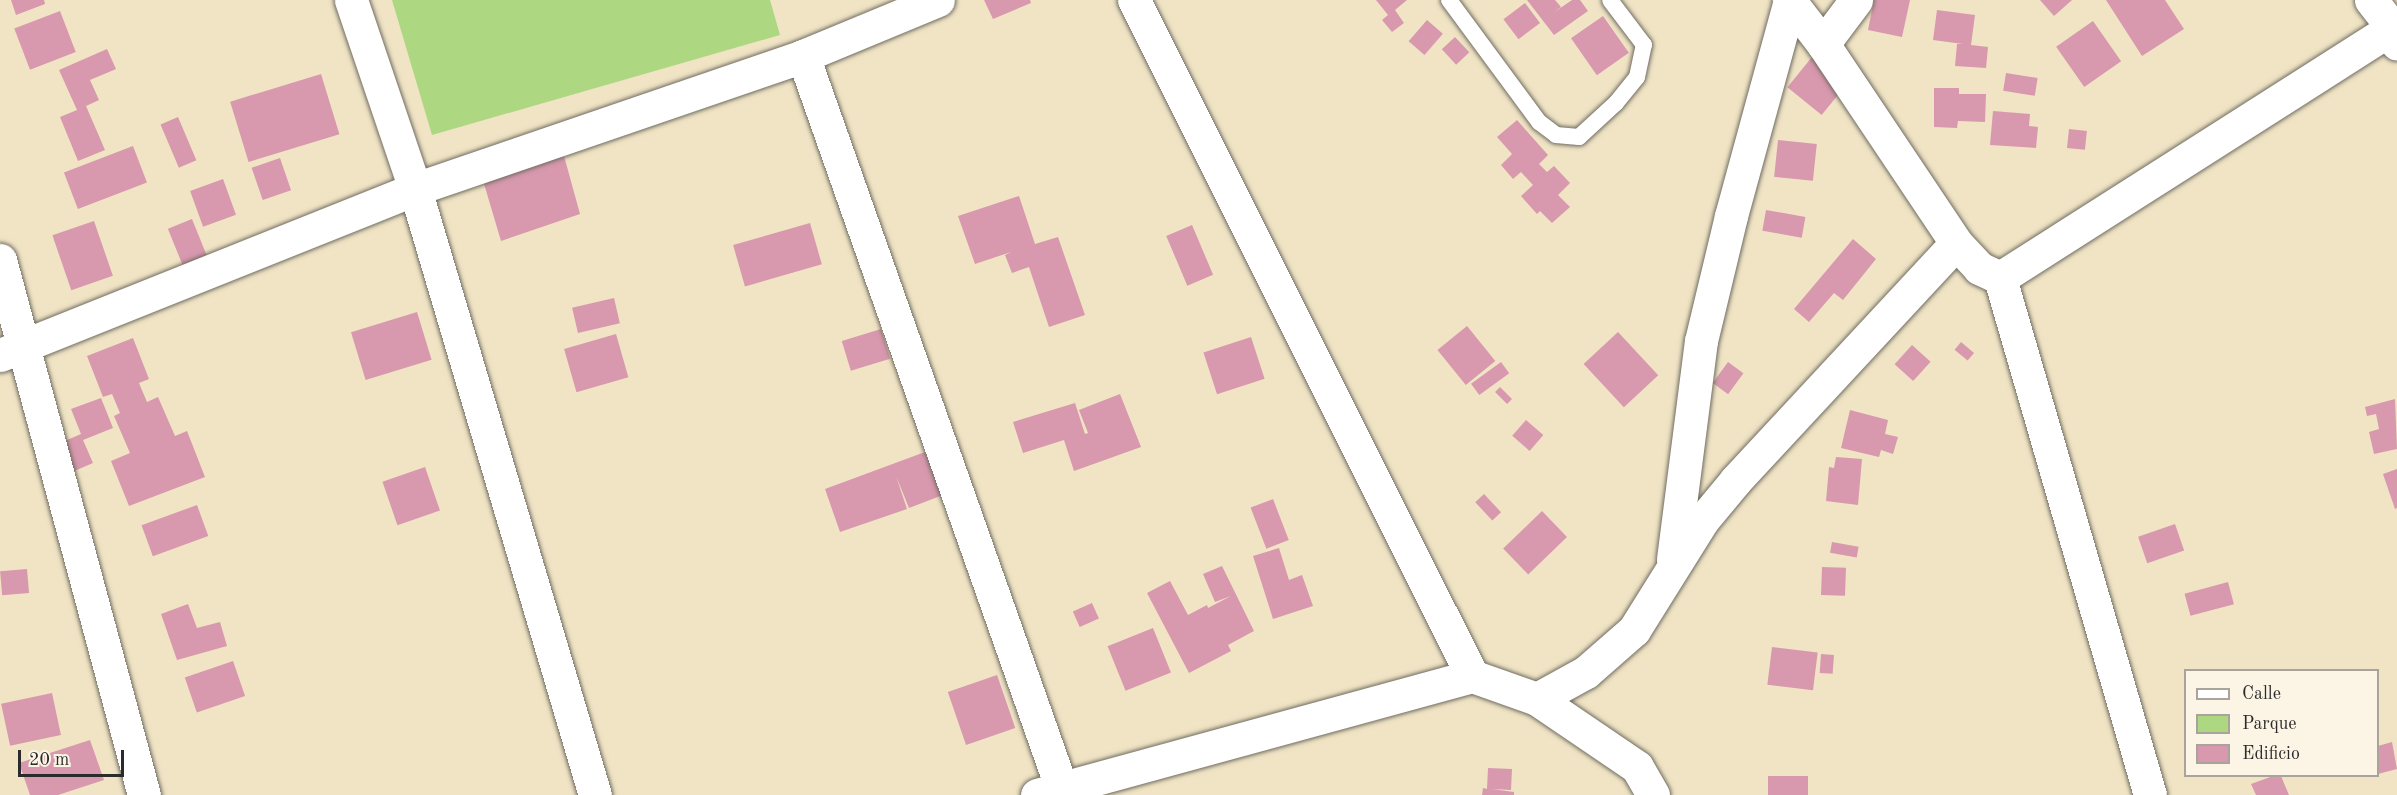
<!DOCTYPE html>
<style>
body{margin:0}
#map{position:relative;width:2397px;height:795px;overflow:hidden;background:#f0e4c5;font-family:"Old Standard TT",serif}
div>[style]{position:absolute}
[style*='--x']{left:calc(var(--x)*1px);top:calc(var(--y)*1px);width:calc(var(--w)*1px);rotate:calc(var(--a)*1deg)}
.green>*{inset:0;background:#aed782}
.building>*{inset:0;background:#d898ae;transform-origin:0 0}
.roads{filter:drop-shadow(0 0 2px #706c61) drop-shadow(0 0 2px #706c61)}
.lane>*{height:16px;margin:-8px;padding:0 8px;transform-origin:8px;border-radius:8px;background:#fff}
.street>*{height:33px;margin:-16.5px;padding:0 16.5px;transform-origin:16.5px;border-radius:16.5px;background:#fff}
span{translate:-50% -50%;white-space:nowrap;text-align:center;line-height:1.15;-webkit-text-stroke:6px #fcf5e5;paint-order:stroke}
.legend{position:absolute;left:2184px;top:669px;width:195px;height:108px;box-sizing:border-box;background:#fcf5e5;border:2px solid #a8a49b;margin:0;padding:8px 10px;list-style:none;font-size:18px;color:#2b2b2b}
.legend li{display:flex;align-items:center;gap:12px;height:30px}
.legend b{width:30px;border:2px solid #a8a49b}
.scale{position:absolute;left:18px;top:750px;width:106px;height:27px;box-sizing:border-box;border:3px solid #2b2b2b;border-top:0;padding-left:8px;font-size:18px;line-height:21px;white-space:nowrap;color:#2b2b2b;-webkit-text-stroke:4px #fcf5e5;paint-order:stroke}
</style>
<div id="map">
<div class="green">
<i style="clip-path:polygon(392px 0,770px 0,780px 35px,432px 135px)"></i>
</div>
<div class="building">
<i style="clip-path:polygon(11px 0,44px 0,45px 4px,16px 15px)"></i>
<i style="clip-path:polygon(984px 0,1030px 0,1031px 3px,993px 19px)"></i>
<i style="clip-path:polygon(1376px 0,1407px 0,1395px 10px,1404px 23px,1392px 32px,1382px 20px,1388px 15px)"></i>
<i style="clip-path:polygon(1527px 0,1555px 0,1561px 7px,1553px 13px,1572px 0,1580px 0,1588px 11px,1554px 35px)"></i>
<i style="clip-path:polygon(1874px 0,1910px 0,1902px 37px,1868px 30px)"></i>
<i style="clip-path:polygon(2040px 0,2072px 0,2054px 16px)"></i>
<i style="clip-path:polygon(2106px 0,2165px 0,2184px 29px,2142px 56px)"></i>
<i style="left:1525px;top:3px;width:25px;height:27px;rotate:53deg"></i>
<i style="clip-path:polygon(1937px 10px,1975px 15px,1971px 45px,1988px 47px,1986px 68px,1955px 66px,1957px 44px,1963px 44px,1933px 40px)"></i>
<i style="left:60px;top:11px;width:44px;height:49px;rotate:69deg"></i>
<i style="left:1603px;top:16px;width:45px;height:39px;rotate:55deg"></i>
<i style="left:1427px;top:20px;width:21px;height:28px;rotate:41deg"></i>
<i style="left:2093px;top:21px;width:49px;height:45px;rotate:55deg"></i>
<i style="left:1455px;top:37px;width:21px;height:18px;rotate:47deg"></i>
<i style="clip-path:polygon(107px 49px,116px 69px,90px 80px,99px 100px,86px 106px,105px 150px,78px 161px,60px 117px,77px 110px,59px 70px)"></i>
<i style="left:1812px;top:57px;width:44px;height:39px;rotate:39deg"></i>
<i style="left:2006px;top:73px;width:32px;height:18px;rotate:9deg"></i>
<i style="left:321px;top:74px;width:63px;height:95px;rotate:73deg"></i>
<i style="clip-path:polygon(1934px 88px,1959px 88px,1959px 94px,1986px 94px,1985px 122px,1958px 121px,1957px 128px,1934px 127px)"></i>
<i style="clip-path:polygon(1993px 111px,2030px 114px,2029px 126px,2038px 127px,2036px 148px,1990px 145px)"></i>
<i style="left:178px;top:117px;width:47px;height:19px;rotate:67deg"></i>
<i style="clip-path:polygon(1517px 120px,1548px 155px,1539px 164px,1547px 172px,1554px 166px,1570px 183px,1558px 195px,1570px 207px,1552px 223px,1540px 211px,1537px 214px,1521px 196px,1533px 185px,1521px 172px,1513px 179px,1501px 165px,1512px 154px,1497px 137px)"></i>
<i style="left:2069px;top:129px;width:18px;height:19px;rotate:6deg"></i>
<i style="left:1778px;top:140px;width:39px;height:37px;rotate:6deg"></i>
<i style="clip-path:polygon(561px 145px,580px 214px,501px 241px,482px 177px)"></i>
<i style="left:133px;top:146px;width:39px;height:74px;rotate:69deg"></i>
<i style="left:280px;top:158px;width:34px;height:30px;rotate:71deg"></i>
<i style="left:223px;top:179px;width:38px;height:35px;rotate:70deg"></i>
<i style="clip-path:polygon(1019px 196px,1035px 244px,1058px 237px,1085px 315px,1049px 327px,1029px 267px,1012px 273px,1005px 255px,1011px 252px,975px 264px,958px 216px)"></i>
<i style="left:1766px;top:210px;width:40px;height:21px;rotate:10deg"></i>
<i style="left:192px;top:219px;width:40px;height:26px;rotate:68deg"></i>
<i style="left:94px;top:221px;width:58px;height:44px;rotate:71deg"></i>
<i style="left:810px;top:223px;width:43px;height:80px;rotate:74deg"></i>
<i style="left:1192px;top:225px;width:54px;height:28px;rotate:67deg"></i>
<i style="clip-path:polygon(1853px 239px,1876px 259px,1843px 300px,1834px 293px,1809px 322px,1794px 309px)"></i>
<i style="left:614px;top:298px;width:26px;height:43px;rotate:77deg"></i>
<i style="left:417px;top:312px;width:50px;height:69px;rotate:73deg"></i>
<i style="left:1467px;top:326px;width:45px;height:38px;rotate:51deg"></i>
<i style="left:881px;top:329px;width:31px;height:41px;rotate:73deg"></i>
<i style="left:1618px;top:332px;width:59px;height:47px;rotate:47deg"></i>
<i style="left:616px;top:334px;width:45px;height:54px;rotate:74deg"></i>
<i style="left:1251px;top:337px;width:44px;height:50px;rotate:72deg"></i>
<i style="clip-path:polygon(133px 338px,149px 379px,139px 383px,147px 402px,158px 397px,175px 436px,187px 431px,205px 477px,129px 506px,111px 461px,130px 453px,114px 416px,120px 413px,112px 394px,103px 397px,87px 356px)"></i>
<i style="left:1961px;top:342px;width:17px;height:10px;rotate:40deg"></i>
<i style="left:1912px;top:345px;width:25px;height:26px;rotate:42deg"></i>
<i style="left:1501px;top:362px;width:14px;height:37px;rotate:54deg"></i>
<i style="left:1728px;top:362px;width:19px;height:26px;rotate:36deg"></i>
<i style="left:1500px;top:387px;width:17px;height:7px;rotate:45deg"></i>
<i style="clip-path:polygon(1120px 394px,1141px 447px,1074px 471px,1064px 440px,1023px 453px,1013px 422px,1075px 403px,1085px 434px,1088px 433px,1079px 410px)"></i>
<i style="clip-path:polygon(101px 398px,113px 428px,83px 440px,93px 463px,72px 472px,60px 443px,81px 434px,71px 409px)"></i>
<i style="clip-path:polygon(2395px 399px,2397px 449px,2374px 454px,2369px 432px,2379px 429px,2376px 414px,2367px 416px,2365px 407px)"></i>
<i style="clip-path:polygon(1850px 410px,1888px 420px,1885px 434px,1898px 437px,1893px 454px,1881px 450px,1879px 457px,1841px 448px)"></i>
<i style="left:1526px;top:420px;width:23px;height:21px;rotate:41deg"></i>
<i style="clip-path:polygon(925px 452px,943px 495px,909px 508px,896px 476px,907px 509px,840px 532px,825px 489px)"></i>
<i style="clip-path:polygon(1836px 457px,1862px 459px,1858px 505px,1826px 501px,1829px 467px,1834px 468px)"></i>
<i style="left:425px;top:467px;width:46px;height:45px;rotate:71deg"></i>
<i style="clip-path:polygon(2397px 469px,2397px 508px,2395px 509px,2383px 474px)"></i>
<i style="left:1484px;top:494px;width:25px;height:12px;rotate:47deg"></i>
<i style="left:1273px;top:499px;width:44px;height:24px;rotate:69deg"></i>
<i style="left:197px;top:505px;width:33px;height:59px;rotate:70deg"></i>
<i style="left:1542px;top:511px;width:36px;height:54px;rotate:46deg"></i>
<i style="left:2175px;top:524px;width:28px;height:39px;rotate:71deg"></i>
<i style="left:1832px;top:542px;width:27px;height:11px;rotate:10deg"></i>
<i style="clip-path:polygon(1279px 548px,1289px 580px,1302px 575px,1313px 606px,1273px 619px,1253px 556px)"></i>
<i style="clip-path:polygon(1222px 566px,1254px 631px,1228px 645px,1231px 651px,1189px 673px,1147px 593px,1170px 581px,1188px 615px,1207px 605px,1208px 608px,1231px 596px,1215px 602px,1203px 574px)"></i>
<i style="left:1822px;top:567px;width:24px;height:28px;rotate:2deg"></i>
<i style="left:27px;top:569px;width:24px;height:27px;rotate:85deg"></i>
<i style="left:2228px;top:582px;width:23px;height:45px;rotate:75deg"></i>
<i style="left:1092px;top:603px;width:17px;height:21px;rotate:66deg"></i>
<i style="clip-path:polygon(188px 604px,197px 628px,220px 622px,227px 646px,177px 660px,161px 614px)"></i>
<i style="left:1153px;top:628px;width:48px;height:49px;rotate:68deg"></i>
<i style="left:1772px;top:647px;width:46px;height:38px;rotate:7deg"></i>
<i style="left:1821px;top:654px;width:13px;height:19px;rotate:4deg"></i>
<i style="left:233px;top:661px;width:37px;height:51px;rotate:71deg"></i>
<i style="left:997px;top:675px;width:56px;height:52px;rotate:71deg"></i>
<i style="left:52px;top:693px;width:43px;height:52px;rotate:78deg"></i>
<i style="clip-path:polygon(90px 740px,104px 780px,58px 795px,30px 795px,19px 763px)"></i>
<i style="clip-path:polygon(2392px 742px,2397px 769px,2378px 774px,2378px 746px)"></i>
<i style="clip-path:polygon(1488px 768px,1512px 769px,1511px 790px,1492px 789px,1514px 792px,1514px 795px,1482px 795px,1483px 788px,1487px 789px)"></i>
<i style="left:1768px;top:776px;width:40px;height:19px"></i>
<i style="clip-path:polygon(2273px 776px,2281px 776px,2289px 795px,2256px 795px,2251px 784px)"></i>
</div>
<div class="roads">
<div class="lane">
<i style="--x:1449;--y:0;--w:152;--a:53.6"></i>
<i style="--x:1539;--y:122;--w:21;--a:37"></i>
<i style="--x:1556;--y:135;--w:23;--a:5"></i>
<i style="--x:1579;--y:137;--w:50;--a:-42.6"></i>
<i style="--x:1616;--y:103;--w:33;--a:-51"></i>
<i style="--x:1637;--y:77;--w:33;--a:-78"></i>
<i style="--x:1644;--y:45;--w:56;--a:-127.1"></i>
</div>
<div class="street">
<i style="--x:351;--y:0;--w:200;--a:71.3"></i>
<i style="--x:415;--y:189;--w:632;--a:73.46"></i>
<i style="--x:1134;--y:0;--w:756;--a:63.43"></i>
<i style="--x:1789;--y:0;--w:56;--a:52.3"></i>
<i style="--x:1823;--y:44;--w:239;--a:56.2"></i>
<i style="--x:1956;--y:243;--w:34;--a:47"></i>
<i style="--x:1979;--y:268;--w:23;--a:25"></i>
<i style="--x:2000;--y:278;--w:471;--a:-32.5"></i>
<i style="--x:2371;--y:0;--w:36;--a:52"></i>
<i style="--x:2393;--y:28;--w:16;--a:76"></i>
<i style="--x:1823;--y:44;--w:55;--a:-53.1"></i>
<i style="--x:803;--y:56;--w:784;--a:70.55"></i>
<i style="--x:0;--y:260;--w:554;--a:74.94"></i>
<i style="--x:2000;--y:278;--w:538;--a:73.82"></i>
<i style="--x:0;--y:355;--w:447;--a:-21.8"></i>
<i style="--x:415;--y:189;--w:410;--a:-18.9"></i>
<i style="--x:803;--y:56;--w:146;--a:-22.5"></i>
<i style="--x:1673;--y:559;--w:220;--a:-82.7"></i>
<i style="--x:1701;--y:341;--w:129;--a:-76.5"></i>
<i style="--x:1731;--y:216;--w:223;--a:-74.7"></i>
<i style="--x:1537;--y:699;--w:56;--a:-28.9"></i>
<i style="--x:1586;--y:672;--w:64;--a:-41.2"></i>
<i style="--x:1634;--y:630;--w:128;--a:-58"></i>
<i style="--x:1702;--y:521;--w:53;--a:-50.3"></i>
<i style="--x:1736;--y:480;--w:323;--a:-47.1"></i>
<i style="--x:1037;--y:795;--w:451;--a:-15.3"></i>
<i style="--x:1472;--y:676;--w:69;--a:19.5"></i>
<i style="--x:1537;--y:699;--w:121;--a:34.2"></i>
<i style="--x:1637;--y:767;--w:32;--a:60"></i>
</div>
</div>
<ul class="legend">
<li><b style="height:8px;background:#fff"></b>Calle</li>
<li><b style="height:16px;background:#aed782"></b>Parque</li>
<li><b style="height:16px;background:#d898ae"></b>Edificio</li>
</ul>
<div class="scale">20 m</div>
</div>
